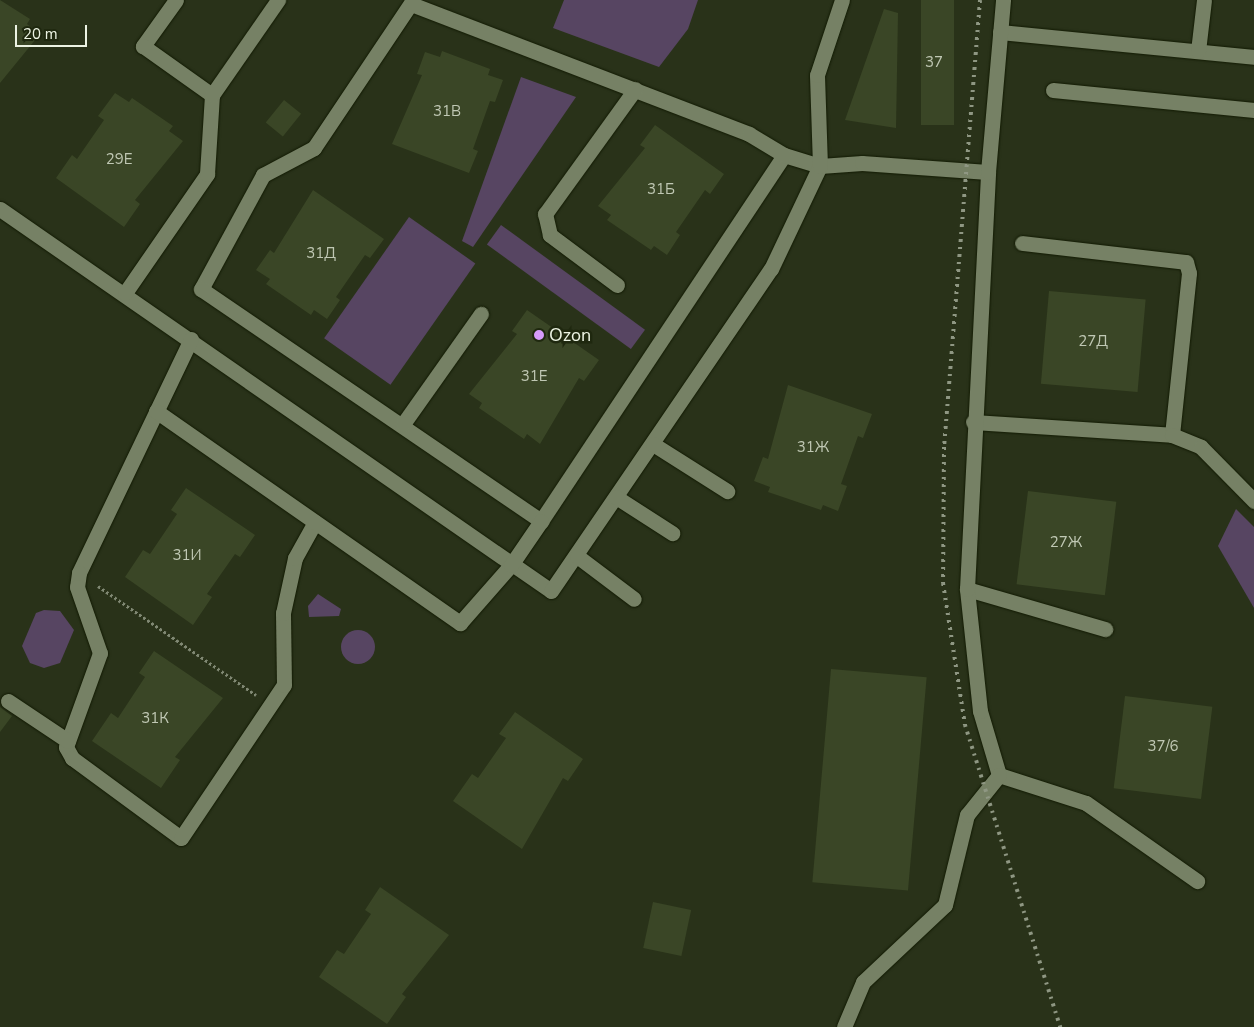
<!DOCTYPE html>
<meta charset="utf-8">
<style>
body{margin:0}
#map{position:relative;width:1254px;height:1027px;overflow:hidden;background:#293219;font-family:"Nunito Sans",sans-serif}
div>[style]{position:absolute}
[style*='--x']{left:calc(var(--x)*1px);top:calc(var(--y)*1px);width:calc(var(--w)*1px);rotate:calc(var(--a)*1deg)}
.green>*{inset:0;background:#574562;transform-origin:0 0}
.round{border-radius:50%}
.building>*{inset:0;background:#3a4626;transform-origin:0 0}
.path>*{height:3px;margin-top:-1.5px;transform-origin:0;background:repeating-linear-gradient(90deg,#808873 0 2.5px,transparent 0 5px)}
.roads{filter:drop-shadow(0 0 1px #121a03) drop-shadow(0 0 1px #121a03)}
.minor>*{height:15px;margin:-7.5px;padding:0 7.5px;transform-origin:7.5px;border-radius:7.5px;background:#768165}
.rail>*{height:4px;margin-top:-2px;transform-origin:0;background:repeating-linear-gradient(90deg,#8f9783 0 2.5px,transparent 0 7.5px)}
.dots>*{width:14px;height:14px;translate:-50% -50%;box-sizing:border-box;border:2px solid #1f280f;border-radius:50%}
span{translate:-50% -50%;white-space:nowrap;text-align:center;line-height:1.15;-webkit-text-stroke:5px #1f280f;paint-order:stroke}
.number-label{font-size:15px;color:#c0c8b4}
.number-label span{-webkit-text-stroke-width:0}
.poi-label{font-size:18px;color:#ecf3e3}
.left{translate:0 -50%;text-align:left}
.scale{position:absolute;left:15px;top:25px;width:72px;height:22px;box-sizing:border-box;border:2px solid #ecf3e3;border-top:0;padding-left:6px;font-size:15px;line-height:18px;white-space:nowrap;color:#ecf3e3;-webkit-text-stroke:4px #1f280f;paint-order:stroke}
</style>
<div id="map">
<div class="green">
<i style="clip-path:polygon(564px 0,698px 0,688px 29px,659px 67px,553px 28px)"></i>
<i style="clip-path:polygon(521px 77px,576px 97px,473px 247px,462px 241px)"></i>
<i style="left:409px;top:217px;width:81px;height:148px;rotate:35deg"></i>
<i style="left:501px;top:225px;width:178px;height:24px;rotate:36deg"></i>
<i style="clip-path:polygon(1236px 509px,1254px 527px,1254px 608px,1218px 546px)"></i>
<i style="clip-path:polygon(318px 594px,341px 609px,339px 616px,309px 617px,308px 606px)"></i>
<i style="clip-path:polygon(44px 610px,60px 611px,74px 630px,60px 663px,44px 668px,30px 663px,22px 646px,36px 613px)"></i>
<i class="round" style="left:341px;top:630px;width:34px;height:34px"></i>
</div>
<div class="building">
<i style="clip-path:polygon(0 0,30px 19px,27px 24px,40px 34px,0 83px)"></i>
<i style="left:921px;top:0;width:33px;height:125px"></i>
<i style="clip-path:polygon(884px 9px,898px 13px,896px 128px,845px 120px)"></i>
<i style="clip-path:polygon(442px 51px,490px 69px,488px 75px,503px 80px,495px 102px,490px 101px,473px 149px,478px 151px,469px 173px,392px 144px,422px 75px,417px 74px,425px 52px,440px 57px)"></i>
<i style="clip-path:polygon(115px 93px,129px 102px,132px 98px,173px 126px,169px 131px,183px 141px,135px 200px,140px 204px,124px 227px,56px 178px,72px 155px,77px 159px,104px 120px,98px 116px)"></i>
<i style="left:284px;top:100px;width:22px;height:29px;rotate:39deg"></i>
<i style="clip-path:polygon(655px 125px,724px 174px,710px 194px,705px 190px,676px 232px,680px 235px,667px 255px,654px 246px,651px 250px,607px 220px,611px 215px,598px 206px,645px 148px,640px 145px)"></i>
<i style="clip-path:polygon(313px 190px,384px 239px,370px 258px,365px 255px,336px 297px,340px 300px,327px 319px,314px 310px,311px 315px,266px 284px,270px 279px,256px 270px,270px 250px,274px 253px)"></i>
<i style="left:1049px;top:291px;width:97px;height:93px;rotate:5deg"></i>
<i style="clip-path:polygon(527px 310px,599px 360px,584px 381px,579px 378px,540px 444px,527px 434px,524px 439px,479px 408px,482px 403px,469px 394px,517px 334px,512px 331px)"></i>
<i style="clip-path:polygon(788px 385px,872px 414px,863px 438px,858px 436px,841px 484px,847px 486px,838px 511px,823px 505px,821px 510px,768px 492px,770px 487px,754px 481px,763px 457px,768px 459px)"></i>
<i style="clip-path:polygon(186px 488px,255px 535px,240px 557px,235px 554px,207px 594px,212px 597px,193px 625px,125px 577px,143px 550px,150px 554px,177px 514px,171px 510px)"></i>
<i style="left:1028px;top:491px;width:89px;height:94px;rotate:7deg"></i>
<i style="clip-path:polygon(154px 651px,223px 698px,175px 757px,180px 760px,161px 788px,92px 741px,111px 713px,118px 718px,145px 677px,139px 673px)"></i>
<i style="left:831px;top:669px;width:96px;height:214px;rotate:5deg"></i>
<i style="left:1125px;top:696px;width:88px;height:93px;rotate:7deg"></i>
<i style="clip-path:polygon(0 707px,12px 716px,0 732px)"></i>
<i style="clip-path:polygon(515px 712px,583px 759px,568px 781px,563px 778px,522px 849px,453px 801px,472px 774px,478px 778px,506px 738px,499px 734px)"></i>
<i style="clip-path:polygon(380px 887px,449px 935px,402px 994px,406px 997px,387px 1024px,319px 977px,337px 950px,344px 954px,371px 914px,365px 910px)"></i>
<i style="left:653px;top:902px;width:39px;height:47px;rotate:12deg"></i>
</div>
<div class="path">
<i style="--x:98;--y:586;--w:192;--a:34.6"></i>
</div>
<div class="roads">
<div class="minor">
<i style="--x:176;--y:0;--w:57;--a:125.7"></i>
<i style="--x:143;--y:46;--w:85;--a:35.4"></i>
<i style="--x:413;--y:0;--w:178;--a:123.8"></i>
<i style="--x:314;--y:148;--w:58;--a:152.1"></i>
<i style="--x:263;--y:175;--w:130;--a:118.5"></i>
<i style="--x:201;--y:289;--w:412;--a:34.3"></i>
<i style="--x:541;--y:521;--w:439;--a:-56.4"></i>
<i style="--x:784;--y:155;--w:38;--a:17"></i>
<i style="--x:820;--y:166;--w:42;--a:-4.1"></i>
<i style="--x:862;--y:163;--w:126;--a:4.1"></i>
<i style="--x:411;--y:4;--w:362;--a:21"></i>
<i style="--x:749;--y:134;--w:41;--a:31"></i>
<i style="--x:1000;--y:32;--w:255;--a:5.6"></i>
<i style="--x:1198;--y:51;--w:51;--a:-83.3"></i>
<i style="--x:1053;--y:90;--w:202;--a:5.7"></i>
<i style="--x:0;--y:209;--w:670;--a:34.73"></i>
<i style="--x:551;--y:591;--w:390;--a:-55.7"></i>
<i style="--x:771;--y:269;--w:114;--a:-64.6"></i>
<i style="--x:820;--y:166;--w:91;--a:-91.9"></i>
<i style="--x:817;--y:75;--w:79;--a:-71.6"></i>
<i style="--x:617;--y:285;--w:84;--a:-143.3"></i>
<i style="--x:550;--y:235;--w:22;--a:-103"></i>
<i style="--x:545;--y:214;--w:154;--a:-54.2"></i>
<i style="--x:125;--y:293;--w:145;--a:-55.4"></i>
<i style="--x:207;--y:174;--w:79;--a:-86.4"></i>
<i style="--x:212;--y:95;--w:116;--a:-55.2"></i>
<i style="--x:191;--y:339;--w:259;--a:115.6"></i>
<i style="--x:79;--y:573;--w:14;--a:98"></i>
<i style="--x:77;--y:587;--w:70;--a:70.8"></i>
<i style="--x:100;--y:653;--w:100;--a:109.9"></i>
<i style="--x:66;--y:747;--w:13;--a:61"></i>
<i style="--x:72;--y:758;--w:135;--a:36.3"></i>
<i style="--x:181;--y:838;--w:184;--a:-56.1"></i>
<i style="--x:284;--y:685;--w:72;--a:-90.8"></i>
<i style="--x:283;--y:613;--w:56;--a:-77.7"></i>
<i style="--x:295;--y:558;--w:41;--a:-60.9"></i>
<i style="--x:156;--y:411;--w:371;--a:34.9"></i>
<i style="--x:460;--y:623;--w:77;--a:-48.7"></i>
<i style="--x:511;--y:565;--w:53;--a:-55.7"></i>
<i style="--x:973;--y:422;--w:199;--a:3.7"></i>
<i style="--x:1172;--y:435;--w:163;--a:-84"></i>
<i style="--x:1189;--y:273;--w:11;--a:-105"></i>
<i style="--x:1186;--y:262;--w:165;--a:-173.4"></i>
<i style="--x:403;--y:424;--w:135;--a:-54.7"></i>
<i style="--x:1172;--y:435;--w:31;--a:22"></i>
<i style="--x:1201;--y:447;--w:76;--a:45.5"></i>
<i style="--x:653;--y:444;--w:88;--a:32.4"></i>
<i style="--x:616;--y:497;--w:67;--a:32.7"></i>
<i style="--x:577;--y:556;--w:71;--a:37"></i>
<i style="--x:967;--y:589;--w:144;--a:16.2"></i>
<i style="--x:8;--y:701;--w:72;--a:33.7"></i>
<i style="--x:999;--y:775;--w:67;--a:-106.5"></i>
<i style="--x:980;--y:711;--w:123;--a:-96.1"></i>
<i style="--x:967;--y:589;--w:418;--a:-87.1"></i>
<i style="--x:988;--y:172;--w:173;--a:-85"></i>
<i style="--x:999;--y:775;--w:91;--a:17.8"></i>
<i style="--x:1086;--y:803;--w:136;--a:35.1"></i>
<i style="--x:844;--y:1027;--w:49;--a:-67.1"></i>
<i style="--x:863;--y:982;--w:112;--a:-43.2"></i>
<i style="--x:945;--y:905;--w:93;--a:-76.3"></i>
<i style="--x:967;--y:815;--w:51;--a:-51.3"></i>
</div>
</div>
<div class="rail">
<i style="--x:980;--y:0;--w:448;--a:94.6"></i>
<i style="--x:944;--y:447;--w:136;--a:90.4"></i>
<i style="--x:943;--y:583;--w:144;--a:81.2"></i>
<i style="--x:965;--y:725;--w:317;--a:72.5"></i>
</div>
<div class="dots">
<i style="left:539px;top:335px;background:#d69bfa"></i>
</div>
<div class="number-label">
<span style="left:934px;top:63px">37</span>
<span style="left:447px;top:112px">31В</span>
<span style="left:119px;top:160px">29Е</span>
<span style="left:661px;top:190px">31Б</span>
<span style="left:321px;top:254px">31Д</span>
<span style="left:1093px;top:342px">27Д</span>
<span style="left:534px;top:377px">31Е</span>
<span style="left:813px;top:448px">31Ж</span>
<span style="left:1066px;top:543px">27Ж</span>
<span style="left:187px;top:556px">31И</span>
<span style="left:155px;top:719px">31К</span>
<span style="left:1163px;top:747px">37/6</span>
</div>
<div class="poi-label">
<span class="left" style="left:549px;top:335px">Ozon</span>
</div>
<div class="scale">20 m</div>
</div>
